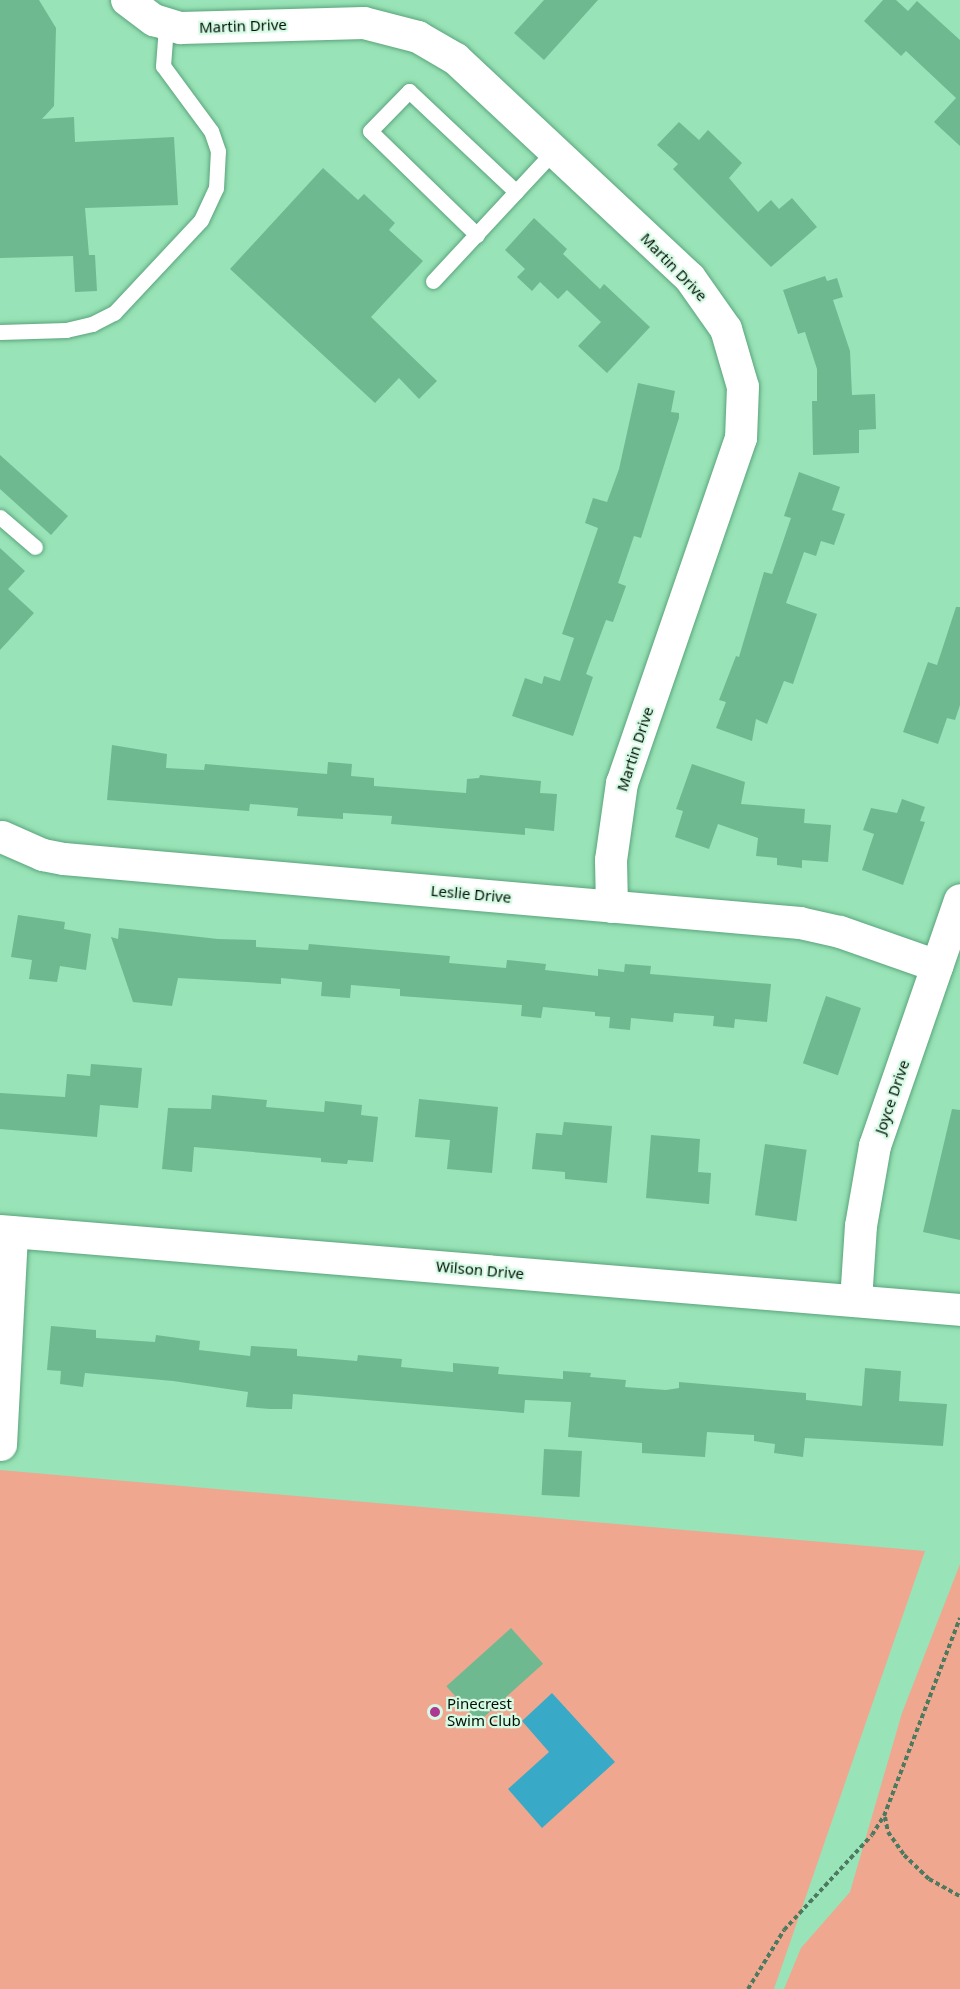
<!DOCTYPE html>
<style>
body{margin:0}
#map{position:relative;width:960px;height:1989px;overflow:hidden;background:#98e3b7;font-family:"Noto Sans",sans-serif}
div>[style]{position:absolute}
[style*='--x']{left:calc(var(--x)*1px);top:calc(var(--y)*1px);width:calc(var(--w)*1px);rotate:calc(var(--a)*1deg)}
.green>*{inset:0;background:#efa790}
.water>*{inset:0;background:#38aac7}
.building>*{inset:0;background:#6fb990;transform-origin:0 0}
.path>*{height:4px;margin-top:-2px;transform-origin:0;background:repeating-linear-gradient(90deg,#4d7a5f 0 4.5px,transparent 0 7.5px)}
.roads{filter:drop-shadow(0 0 2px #5ba47c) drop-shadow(0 0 2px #5ba47c)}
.lane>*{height:15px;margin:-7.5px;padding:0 7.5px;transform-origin:7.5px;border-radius:7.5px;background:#fff}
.street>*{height:32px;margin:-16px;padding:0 16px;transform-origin:16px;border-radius:16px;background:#fff}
.dots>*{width:16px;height:16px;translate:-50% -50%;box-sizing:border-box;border:3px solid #d6fae4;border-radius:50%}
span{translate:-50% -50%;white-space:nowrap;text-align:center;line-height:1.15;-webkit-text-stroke:4.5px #d6fae4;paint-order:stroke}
.street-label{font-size:15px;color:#001006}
.poi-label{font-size:15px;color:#001006}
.left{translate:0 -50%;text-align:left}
</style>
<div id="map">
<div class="green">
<i style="clip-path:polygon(0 1470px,925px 1551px,774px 1989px,0 1989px)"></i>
<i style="clip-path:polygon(960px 1564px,960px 1989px,784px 1989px,801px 1948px,850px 1892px,902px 1713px)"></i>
</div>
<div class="water">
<i style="clip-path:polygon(552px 1693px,615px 1762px,542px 1828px,508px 1789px,549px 1752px,522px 1721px)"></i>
</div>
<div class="building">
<i style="clip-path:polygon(0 0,39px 0,56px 28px,54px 106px,42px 119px,74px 117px,75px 142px,174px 137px,178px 205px,85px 208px,89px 255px,95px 255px,97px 291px,75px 292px,73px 256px,0 258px)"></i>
<i style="clip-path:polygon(544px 0,598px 0,544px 60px,514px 33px)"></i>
<i style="clip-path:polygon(883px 0,896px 0,908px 11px,917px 1px,960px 40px,960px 146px,934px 122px,956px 98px,906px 51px,901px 56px,864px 21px)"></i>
<i style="clip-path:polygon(679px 122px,699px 140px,708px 130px,742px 163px,729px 178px,758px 212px,771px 200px,779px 209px,792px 198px,817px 227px,771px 267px,673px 169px,678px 164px,657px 145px)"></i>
<i style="clip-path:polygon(323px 168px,358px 200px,364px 194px,395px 223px,389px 230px,423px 261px,371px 317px,437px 381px,419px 399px,399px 378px,375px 403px,230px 269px)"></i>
<i style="clip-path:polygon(534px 218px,567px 249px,563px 254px,600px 289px,604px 284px,650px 327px,607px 373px,578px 346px,601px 322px,567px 290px,558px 299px,540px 282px,532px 291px,517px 277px,525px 269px,505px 250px)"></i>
<i style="clip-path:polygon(825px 276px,827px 281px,837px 278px,843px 297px,833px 300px,850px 351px,852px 395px,875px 394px,876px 429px,859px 430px,859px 453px,813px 455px,812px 401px,817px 401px,817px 369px,805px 332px,798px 334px,783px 290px)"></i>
<i style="clip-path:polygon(638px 383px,675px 391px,671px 412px,679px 413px,679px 418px,641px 538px,634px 536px,618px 583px,626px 586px,613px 622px,606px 620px,586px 674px,593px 677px,573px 736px,512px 716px,525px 678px,542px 684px,544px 676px,560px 681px,574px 638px,562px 634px,598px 528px,585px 523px,593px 498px,607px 502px,619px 469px)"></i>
<i style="clip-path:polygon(0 455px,68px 516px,51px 535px,0 489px)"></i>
<i style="clip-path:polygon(799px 472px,840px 487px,832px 510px,845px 514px,834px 545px,821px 541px,816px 556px,804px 552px,786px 603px,817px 614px,793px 684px,784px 681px,767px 724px,756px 719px,752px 741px,716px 728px,726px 702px,719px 700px,736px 656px,739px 657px,764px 572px,772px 574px,791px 518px,784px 516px)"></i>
<i style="clip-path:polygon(0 548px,25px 571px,8px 589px,34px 613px,0 650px)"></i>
<i style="clip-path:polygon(956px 607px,960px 607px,960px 705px,955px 720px,947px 718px,938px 744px,903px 732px,928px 662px,937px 665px)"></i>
<i style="clip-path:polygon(112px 745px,167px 754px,166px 768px,204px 770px,205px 764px,327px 774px,328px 762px,352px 764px,351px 776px,374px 778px,374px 786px,466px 793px,467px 779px,479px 778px,480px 775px,541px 781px,540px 793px,557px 794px,554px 831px,525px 828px,525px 835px,391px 824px,392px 816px,343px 813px,343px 819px,297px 816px,298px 808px,250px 804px,249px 811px,107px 800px)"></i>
<i style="clip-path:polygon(692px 764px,745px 782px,741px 804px,805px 809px,804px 823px,831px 825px,828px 862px,802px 860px,802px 868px,777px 865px,777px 858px,756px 856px,758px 838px,718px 824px,709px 849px,675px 837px,683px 811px,676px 809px)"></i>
<i style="clip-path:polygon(902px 799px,925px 807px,920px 821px,925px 822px,903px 885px,862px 870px,874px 834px,863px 830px,871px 808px,897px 813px)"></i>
<i style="clip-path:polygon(18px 915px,65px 922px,64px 929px,91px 934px,86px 970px,60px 966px,57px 982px,29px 979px,32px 960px,11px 957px)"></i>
<i style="clip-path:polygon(119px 928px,218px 939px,256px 940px,256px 947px,308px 950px,309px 944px,450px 956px,449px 963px,506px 968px,507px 960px,546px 964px,545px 970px,598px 976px,598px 969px,624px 972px,625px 964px,651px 966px,650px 974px,771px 984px,767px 1022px,735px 1019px,734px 1028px,713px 1026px,714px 1016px,674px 1013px,673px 1022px,631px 1018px,630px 1030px,609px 1028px,610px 1017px,595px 1016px,595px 1012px,543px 1007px,541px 1018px,521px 1016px,522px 1005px,400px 996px,400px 989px,351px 985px,350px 998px,321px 996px,322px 982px,281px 978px,281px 984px,178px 978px,172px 1006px,133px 1002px,111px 937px,118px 939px)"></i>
<i style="left:826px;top:996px;width:37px;height:71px;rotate:19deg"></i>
<i style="clip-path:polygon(91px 1064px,142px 1068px,138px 1108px,100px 1105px,97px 1137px,0 1129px,0 1093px,65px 1097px,67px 1074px,90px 1076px)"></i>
<i style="clip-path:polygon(212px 1095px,267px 1100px,266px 1107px,324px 1112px,325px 1101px,362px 1105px,361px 1115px,378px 1117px,373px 1162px,348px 1160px,347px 1164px,321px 1162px,321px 1158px,194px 1147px,192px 1172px,162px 1169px,168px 1108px,211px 1109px)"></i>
<i style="clip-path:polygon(419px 1099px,498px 1107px,492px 1173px,447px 1169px,450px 1140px,415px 1137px)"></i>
<i style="clip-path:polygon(952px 1109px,960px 1110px,960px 1240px,923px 1232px)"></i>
<i style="clip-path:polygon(564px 1122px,612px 1126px,607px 1183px,565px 1179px,565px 1172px,532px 1169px,536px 1133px,562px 1135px)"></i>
<i style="clip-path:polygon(651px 1135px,700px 1139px,698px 1172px,711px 1173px,709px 1204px,646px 1198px)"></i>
<i style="left:765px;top:1144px;width:42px;height:72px;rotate:8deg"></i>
<i style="clip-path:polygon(51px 1326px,96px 1330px,96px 1338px,155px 1342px,156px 1335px,200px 1341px,199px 1350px,250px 1356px,251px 1346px,297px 1349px,297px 1356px,357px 1361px,358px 1355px,402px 1359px,401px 1367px,453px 1372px,453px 1363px,499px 1367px,498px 1374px,563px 1379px,563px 1371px,591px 1373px,590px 1377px,626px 1380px,625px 1387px,666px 1390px,679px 1388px,679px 1382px,806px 1393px,806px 1400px,862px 1406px,865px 1368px,901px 1371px,899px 1401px,947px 1404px,943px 1446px,805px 1438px,803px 1457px,774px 1453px,775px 1444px,754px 1441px,754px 1435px,707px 1432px,705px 1457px,642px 1453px,642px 1443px,568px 1437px,571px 1402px,525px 1400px,524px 1413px,293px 1394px,292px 1409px,270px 1409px,246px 1407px,248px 1392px,173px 1381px,85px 1373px,83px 1387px,60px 1384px,61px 1371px,47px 1370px)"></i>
<i style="left:544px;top:1449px;width:38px;height:46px;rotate:3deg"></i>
<i style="left:511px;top:1628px;width:48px;height:87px;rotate:48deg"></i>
</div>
<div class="path">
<i style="--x:885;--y:1817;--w:15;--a:79"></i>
<i style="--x:888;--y:1832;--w:28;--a:55"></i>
<i style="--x:904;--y:1855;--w:35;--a:44"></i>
<i style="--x:929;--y:1879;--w:35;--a:29"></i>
<i style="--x:748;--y:1989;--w:69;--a:-58.6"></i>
<i style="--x:784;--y:1930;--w:129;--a:-47.2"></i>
<i style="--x:872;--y:1835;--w:22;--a:-58"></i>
<i style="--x:884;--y:1816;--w:212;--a:-69"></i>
</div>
<div class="roads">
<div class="lane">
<i style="--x:477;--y:235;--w:149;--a:-135.8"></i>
<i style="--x:370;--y:131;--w:56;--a:-45.7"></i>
<i style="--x:409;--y:91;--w:147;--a:43.3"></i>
<i style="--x:433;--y:281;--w:178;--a:-47.1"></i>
<i style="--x:0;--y:332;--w:66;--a:-1.7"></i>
<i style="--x:66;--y:330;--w:27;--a:-13"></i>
<i style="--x:92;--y:324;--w:25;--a:-27"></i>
<i style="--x:114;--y:313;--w:127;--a:-46.9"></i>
<i style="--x:201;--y:220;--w:35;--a:-65"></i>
<i style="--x:216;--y:188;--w:37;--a:-87"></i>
<i style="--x:218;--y:151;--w:21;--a:-109"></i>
<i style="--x:211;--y:131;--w:81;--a:-126.4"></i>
<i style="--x:163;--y:66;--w:40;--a:-85.7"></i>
<i style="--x:0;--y:517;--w:46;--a:40.6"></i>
</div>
<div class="street">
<i style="--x:127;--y:0;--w:34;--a:37"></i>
<i style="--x:154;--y:20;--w:28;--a:17"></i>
<i style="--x:181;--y:28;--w:183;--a:-1.6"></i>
<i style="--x:364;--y:23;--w:56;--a:14.5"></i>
<i style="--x:418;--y:37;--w:44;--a:30.1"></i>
<i style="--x:456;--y:59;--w:320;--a:43.1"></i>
<i style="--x:690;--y:278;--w:62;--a:54.8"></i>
<i style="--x:726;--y:329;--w:60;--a:73.7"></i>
<i style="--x:743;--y:387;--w:51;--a:92.2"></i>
<i style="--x:741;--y:438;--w:365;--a:109"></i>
<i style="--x:622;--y:783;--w:78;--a:98.1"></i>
<i style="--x:611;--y:860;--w:47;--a:88.8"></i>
<i style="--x:2;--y:837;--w:45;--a:23.7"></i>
<i style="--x:43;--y:855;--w:21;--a:11"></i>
<i style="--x:64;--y:859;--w:739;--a:4.97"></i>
<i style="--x:800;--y:923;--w:41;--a:12.7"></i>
<i style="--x:840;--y:932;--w:103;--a:19.3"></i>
<i style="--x:0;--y:1231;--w:963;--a:4.7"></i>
<i style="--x:856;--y:1301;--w:75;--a:-86.2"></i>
<i style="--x:861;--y:1226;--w:81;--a:-80.1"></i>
<i style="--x:875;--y:1146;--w:260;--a:-70.9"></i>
<i style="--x:1;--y:1445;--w:213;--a:-87"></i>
</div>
</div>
<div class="dots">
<i style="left:435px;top:1712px;background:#ac3891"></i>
</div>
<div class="street-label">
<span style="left:243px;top:26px;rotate:-2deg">Martin Drive</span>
<span style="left:674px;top:267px;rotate:46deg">Martin Drive</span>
<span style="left:635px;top:749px;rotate:-72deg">Martin Drive</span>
<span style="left:471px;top:894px;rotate:5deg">Leslie Drive</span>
<span style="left:892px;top:1097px;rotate:-71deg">Joyce Drive</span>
<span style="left:480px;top:1270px;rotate:5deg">Wilson Drive</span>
</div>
<div class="poi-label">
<span class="left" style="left:447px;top:1712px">Pinecrest<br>Swim Club</span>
</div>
</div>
